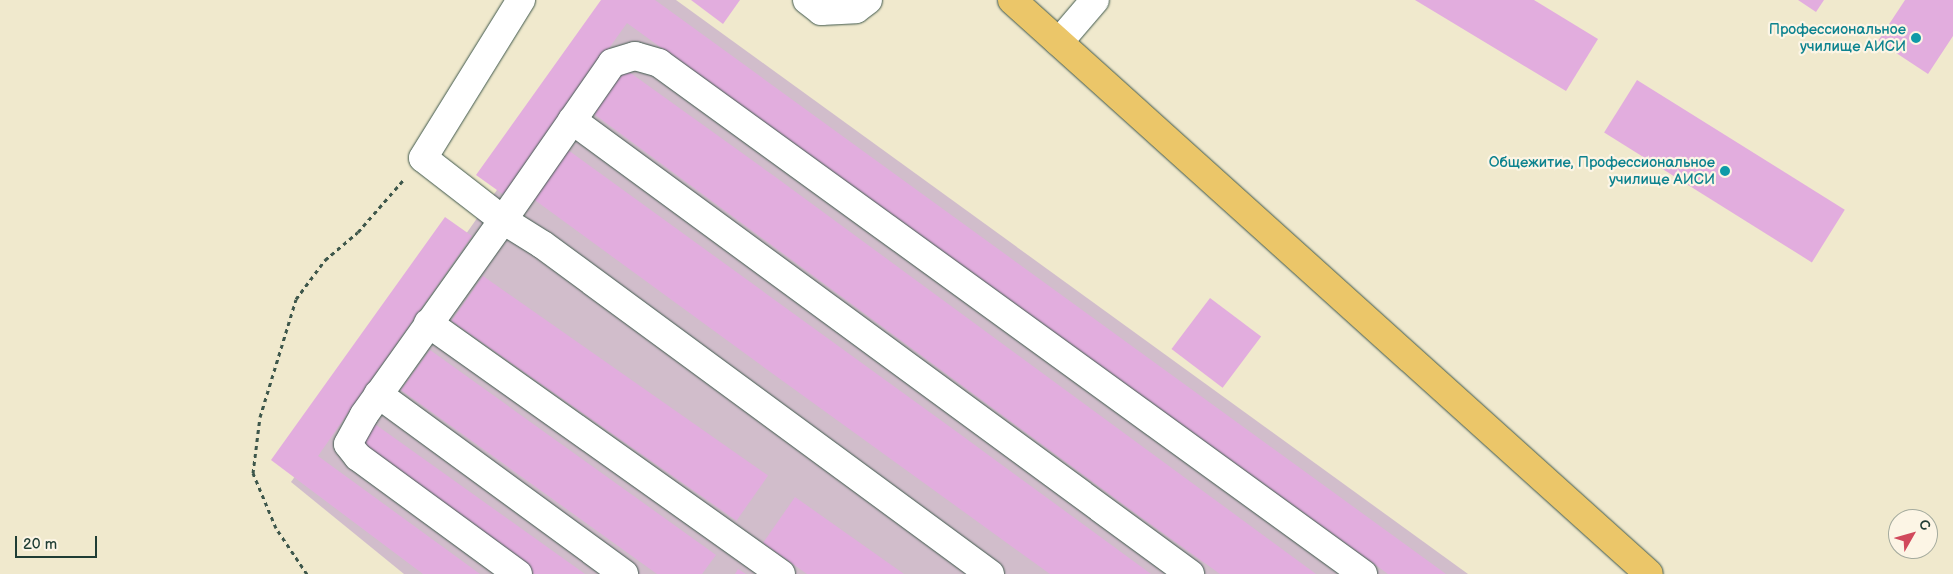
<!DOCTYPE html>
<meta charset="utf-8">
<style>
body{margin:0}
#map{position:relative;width:1953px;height:574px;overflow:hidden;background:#f0e9cd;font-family:"Balsamiq Sans",sans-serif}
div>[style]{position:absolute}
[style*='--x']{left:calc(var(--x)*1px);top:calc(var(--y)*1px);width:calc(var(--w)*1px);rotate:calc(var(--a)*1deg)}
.industrial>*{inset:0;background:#d1bdcb}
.building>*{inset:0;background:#e2adde;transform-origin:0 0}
.path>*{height:3px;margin-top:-1.5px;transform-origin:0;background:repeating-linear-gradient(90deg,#3e574b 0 4px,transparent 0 8px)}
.roads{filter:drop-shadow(0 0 1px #3e574b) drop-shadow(0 0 1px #3e574b)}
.minor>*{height:28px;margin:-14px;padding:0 14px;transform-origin:14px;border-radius:14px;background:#fff}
.major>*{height:28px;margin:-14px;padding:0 14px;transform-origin:14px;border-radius:14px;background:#ebc669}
.dots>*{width:14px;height:14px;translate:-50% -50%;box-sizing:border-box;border:2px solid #fcf5e5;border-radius:50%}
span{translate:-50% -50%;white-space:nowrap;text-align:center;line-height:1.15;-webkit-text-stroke:4.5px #fcf5e5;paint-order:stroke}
.culture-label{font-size:15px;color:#0d838f}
.right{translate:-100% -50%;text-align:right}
.north{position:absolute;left:1888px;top:509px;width:50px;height:50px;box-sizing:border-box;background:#fcf5e5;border:1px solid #a4ab9e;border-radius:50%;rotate:52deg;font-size:14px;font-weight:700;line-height:20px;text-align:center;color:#1f3d34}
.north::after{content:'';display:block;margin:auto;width:18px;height:22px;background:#d1495b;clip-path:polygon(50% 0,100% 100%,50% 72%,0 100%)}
.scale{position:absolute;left:15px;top:536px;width:82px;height:22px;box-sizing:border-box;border:2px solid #1f3d34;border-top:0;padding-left:6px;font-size:15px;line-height:18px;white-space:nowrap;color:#1f3d34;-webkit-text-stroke:4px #fcf5e5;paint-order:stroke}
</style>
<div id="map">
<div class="industrial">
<i style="clip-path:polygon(631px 0,676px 0,1468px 574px,404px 574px,291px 482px)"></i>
</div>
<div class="building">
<i style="clip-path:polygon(601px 0,655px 0,1446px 574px,1388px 574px,627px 23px,504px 195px,476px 175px)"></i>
<i style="clip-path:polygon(691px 0,740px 0,723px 24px)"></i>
<i style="clip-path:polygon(1415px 0,1534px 0,1598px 39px,1566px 91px)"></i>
<i style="clip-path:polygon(1798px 0,1824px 0,1816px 12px)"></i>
<i style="clip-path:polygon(1905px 0,1953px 0,1953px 36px,1928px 74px,1878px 41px)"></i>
<i style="clip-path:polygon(625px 69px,774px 176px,1316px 574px,1220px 574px,1135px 513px,594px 114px)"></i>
<i style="left:1637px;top:80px;width:245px;height:62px;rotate:32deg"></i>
<i style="clip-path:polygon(568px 150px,957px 432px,1151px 574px,1050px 574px,769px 371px,532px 198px)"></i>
<i style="clip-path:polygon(445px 217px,472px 236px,318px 456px,480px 574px,423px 574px,271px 460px)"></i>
<i style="left:483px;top:276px;width:348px;height:55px;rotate:35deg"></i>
<i style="left:1210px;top:298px;width:64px;height:64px;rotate:37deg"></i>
<i style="clip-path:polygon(430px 350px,716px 555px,702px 574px,657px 574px,401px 390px)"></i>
<i style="clip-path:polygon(372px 422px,585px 574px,534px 574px,355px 447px)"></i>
<i style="clip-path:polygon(795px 497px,904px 574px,807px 574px,763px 543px)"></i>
<i style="clip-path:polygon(738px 569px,746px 574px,735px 574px)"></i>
</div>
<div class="path">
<i style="--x:307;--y:574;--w:55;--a:-124"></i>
<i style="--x:276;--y:528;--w:60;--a:-112.7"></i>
<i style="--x:253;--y:473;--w:56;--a:-82.9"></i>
<i style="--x:260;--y:417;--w:123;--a:-73"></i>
<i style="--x:296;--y:299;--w:49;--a:-53.4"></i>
<i style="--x:325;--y:260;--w:43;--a:-40.3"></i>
<i style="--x:358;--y:232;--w:70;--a:-49"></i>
</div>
<div class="roads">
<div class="minor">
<i style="--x:807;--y:0;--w:18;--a:38"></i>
<i style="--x:821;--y:11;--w:35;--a:-3"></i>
<i style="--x:856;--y:9;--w:15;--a:-37"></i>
<i style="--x:1059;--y:42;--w:55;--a:-49.4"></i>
<i style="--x:572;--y:120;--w:767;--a:36.3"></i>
<i style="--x:428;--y:323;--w:433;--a:35.4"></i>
<i style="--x:378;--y:394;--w:305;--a:36.2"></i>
<i style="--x:518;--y:574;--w:198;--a:-143.8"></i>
<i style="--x:358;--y:457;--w:16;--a:-128"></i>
<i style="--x:348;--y:444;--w:33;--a:-61"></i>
<i style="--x:364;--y:415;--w:239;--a:-54.5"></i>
<i style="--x:503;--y:220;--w:101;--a:-142.2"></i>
<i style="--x:423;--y:158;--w:186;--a:-58.2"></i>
<i style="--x:990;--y:574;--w:555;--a:-143.65"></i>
<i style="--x:543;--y:245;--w:47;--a:-148"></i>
<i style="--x:503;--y:220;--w:191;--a:-55.2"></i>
<i style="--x:612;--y:63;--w:24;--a:-17"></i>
<i style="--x:635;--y:56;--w:25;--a:16"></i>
<i style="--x:659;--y:63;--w:870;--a:35.97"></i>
</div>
<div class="major">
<i style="--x:1012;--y:0;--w:857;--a:42.02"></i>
</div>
</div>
<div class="dots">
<i style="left:1916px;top:38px;background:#0f9aa8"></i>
<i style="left:1725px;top:171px;background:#0f9aa8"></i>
</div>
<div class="culture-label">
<span class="right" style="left:1906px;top:38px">Профессиональное<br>училище АИСИ</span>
<span class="right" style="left:1715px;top:171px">Общежитие, Профессиональное<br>училище АИСИ</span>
</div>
<div class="north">С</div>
<div class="scale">20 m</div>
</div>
